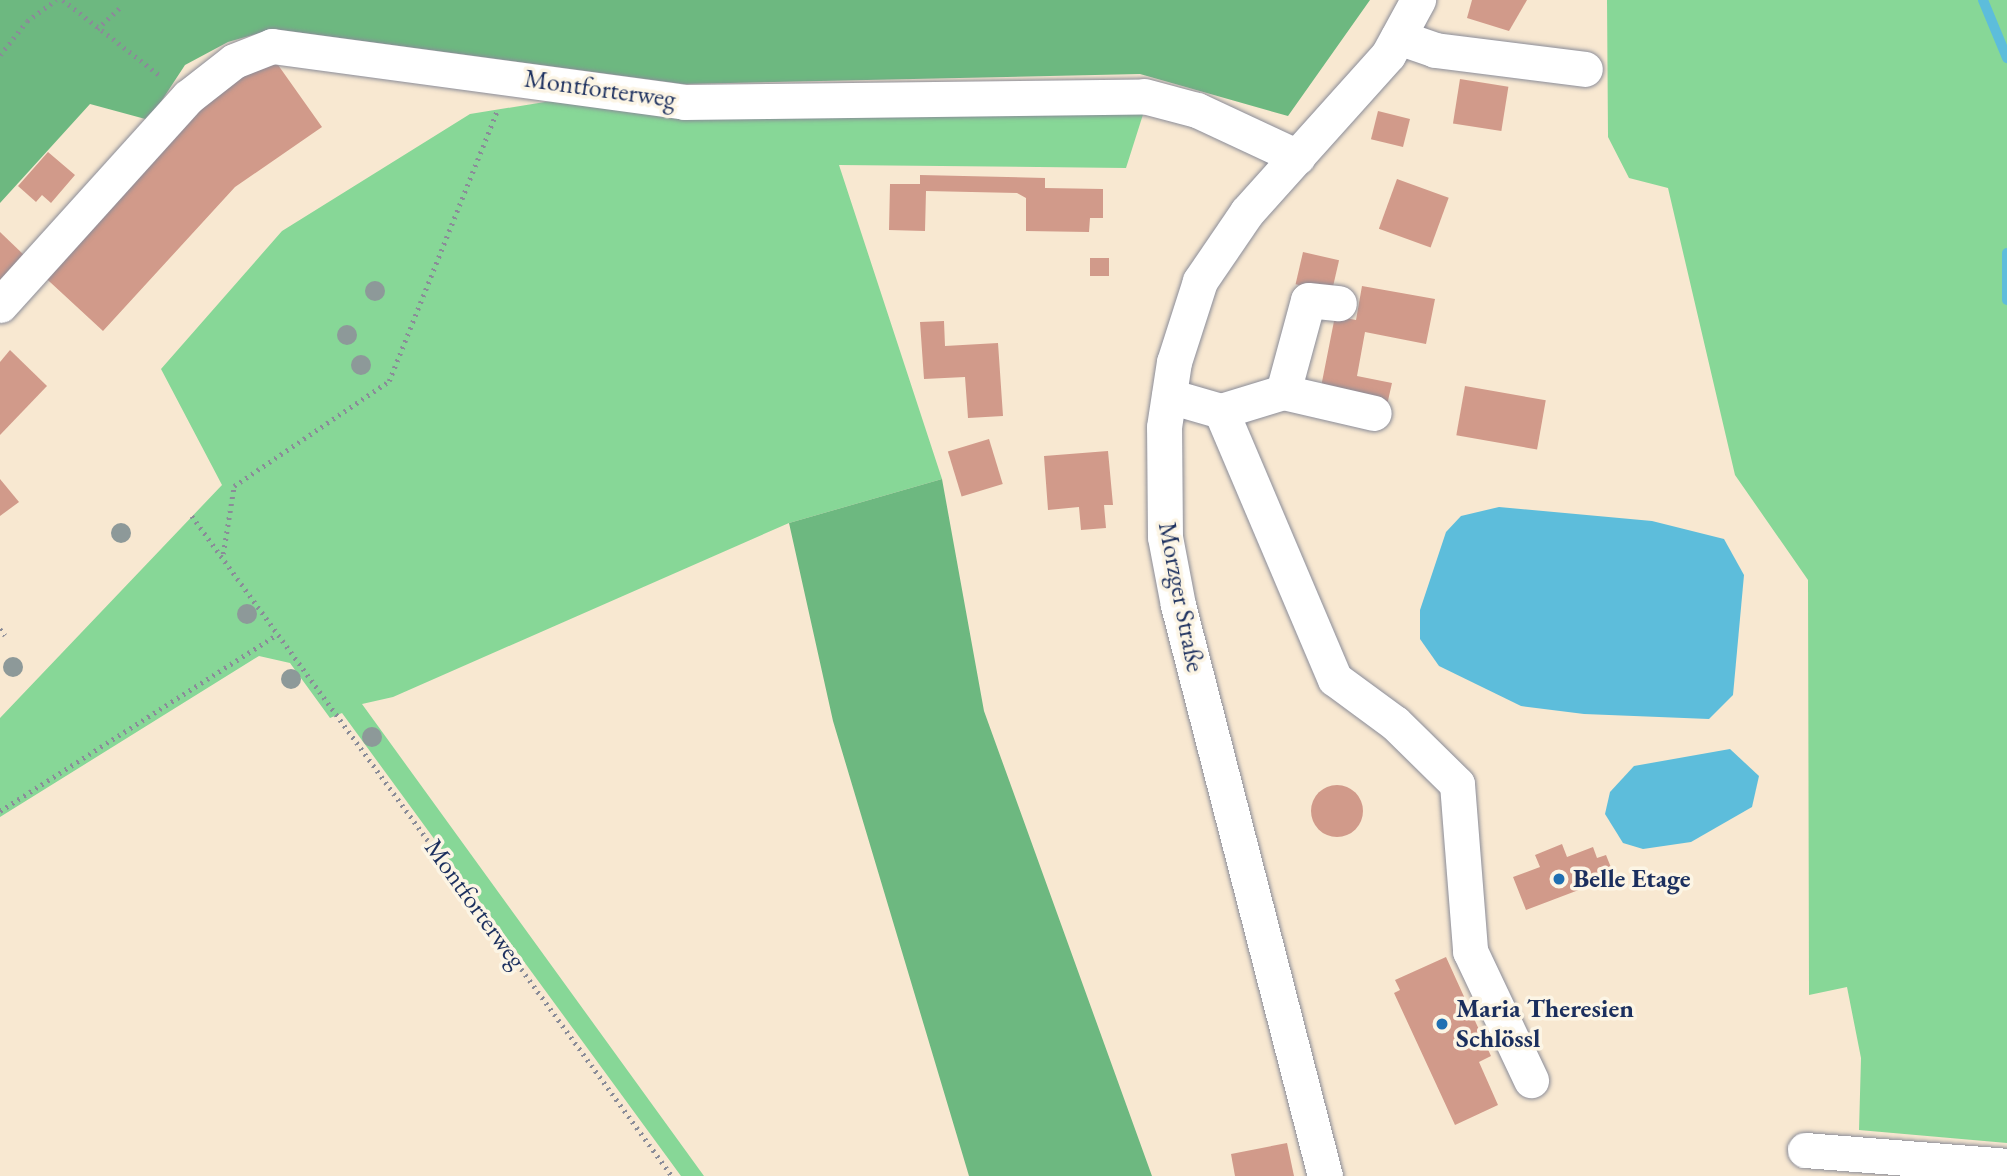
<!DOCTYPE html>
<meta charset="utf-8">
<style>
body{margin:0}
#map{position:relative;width:2007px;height:1176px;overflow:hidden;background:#f8e8d1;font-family:"EB Garamond",serif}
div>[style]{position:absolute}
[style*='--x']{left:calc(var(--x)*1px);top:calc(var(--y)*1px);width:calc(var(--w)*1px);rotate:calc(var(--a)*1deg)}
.green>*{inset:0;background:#87d797}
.forest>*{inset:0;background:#6db880}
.water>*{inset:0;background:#5dbddb}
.stream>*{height:10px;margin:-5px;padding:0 5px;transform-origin:5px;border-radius:5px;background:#5dbddb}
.building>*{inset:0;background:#d19a8a;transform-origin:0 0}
.round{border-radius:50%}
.path>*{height:4.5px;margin-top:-2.25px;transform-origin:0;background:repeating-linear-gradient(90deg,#8a8c98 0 2px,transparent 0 7px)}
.roads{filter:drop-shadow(0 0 2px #8a8c98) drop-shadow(0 0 2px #8a8c98)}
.minor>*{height:35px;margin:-17.5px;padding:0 17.5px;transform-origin:17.5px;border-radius:17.5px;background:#fff}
.trees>*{width:20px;height:20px;margin:-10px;border-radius:50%;background:#8d9999}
.dots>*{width:19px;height:19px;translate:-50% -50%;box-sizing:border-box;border:4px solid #fcf5e5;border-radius:50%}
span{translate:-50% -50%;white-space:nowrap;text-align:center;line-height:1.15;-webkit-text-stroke:7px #fcf5e5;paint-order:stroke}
.street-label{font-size:26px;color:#1b2f5e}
.poi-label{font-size:26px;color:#1b2f5e;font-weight:700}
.left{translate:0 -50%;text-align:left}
</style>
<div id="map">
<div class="green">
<i style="clip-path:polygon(1607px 0,2007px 0,2007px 1143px,1859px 1130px,1861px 1058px,1847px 987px,1809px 995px,1808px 580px,1735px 475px,1668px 188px,1629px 178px,1608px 137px)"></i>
<i style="clip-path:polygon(557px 100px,1146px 105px,1126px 168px,839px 165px,942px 479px,789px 523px,393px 697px,362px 704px,704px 1176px,681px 1176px,342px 713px,330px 718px,290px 663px,259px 656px,0 817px,0 718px,222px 485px,161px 369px,282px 231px,470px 114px)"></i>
</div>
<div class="forest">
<i style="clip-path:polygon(0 0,1370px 0,1288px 116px,1140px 74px,683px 84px,274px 29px,228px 42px,185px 65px,149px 120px,90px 104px,0 203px)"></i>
<i style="clip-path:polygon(942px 479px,984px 711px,1152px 1176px,969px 1176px,833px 721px,789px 523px)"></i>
</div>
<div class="water">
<i style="clip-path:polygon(1499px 507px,1652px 521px,1724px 539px,1744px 575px,1733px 695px,1709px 719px,1584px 714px,1521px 706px,1439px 666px,1420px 639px,1420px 610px,1446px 532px,1461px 516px)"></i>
<i style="clip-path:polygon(1730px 749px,1759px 776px,1752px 807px,1691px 842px,1643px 849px,1623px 843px,1605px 814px,1610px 792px,1634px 766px)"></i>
</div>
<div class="stream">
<i style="--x:1983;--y:0;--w:63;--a:67.5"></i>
<i style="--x:2007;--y:253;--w:47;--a:90"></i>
</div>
<div class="building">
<i style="clip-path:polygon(1472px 0,1527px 0,1509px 31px,1467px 18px)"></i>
<i style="clip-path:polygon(271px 55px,322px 127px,235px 187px,103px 331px,37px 270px,175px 123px)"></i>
<i style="left:1460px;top:79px;width:49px;height:45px;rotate:9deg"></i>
<i style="left:1378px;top:111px;width:33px;height:29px;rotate:14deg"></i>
<i style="clip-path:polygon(48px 152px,75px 175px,51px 203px,42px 195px,36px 202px,18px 186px)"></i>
<i style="clip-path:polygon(920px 175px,1045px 178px,1045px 188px,1103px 189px,1103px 218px,1090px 218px,1089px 232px,1026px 231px,1026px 198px,1017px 193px,926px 191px,925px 231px,889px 230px,890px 184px,920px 184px)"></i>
<i style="left:1397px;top:179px;width:55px;height:53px;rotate:20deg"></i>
<i style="clip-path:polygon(0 232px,25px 256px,0 283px)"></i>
<i style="left:1303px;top:252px;width:37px;height:33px;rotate:13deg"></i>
<i style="left:1090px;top:258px;width:19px;height:18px"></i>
<i style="clip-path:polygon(1362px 286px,1435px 299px,1426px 344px,1365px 332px,1357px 376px,1392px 383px,1387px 405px,1320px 392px,1335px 316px,1356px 320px)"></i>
<i style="clip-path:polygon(944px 321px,945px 346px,998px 343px,1003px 416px,968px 418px,965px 377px,924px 379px,920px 322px)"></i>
<i style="clip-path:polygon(10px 350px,47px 386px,0 435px,0 362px)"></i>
<i style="left:1465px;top:386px;width:82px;height:50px;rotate:10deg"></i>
<i style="left:989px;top:439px;width:47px;height:43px;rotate:73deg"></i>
<i style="clip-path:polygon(1108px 451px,1113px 505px,1104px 505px,1106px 528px,1081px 530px,1079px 507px,1048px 510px,1044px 456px)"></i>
<i style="clip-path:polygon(0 479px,19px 502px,0 516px)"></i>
<i class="round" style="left:1311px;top:785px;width:52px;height:52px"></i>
<i style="clip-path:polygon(1562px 844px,1567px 857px,1593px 847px,1597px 858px,1606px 855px,1612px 870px,1603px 874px,1605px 880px,1526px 910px,1513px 877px,1540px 867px,1535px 855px)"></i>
<i style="clip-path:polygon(1446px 957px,1491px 1056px,1479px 1062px,1498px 1105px,1455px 1125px,1394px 993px,1400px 990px,1395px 980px)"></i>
<i style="clip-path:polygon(1287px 1143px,1294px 1176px,1235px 1176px,1231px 1154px)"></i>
</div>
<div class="path">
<i style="--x:63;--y:0;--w:125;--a:37.9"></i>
<i style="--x:97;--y:29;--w:34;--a:-43"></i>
<i style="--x:0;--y:55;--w:43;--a:-51.5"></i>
<i style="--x:27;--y:21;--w:36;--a:-36"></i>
<i style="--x:192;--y:516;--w:816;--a:53.97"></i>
<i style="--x:223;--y:554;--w:69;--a:-80.8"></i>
<i style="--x:234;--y:486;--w:187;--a:-34.1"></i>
<i style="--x:389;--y:381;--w:291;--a:-68.2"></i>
<i style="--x:0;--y:629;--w:8;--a:50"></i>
<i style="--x:0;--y:811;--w:327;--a:-32.5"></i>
</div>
<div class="roads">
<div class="minor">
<i style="--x:1398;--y:37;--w:39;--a:19"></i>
<i style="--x:1435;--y:50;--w:151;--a:7.2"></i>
<i style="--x:0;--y:305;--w:280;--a:-47.9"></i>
<i style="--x:188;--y:97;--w:58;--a:-38"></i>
<i style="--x:234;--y:61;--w:41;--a:-21.5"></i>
<i style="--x:272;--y:46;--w:416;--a:7.7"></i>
<i style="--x:684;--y:102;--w:460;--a:-0.7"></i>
<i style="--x:1144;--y:96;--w:55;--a:14.8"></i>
<i style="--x:1197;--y:110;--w:111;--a:25"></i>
<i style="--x:1283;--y:392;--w:95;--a:-74.8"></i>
<i style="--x:1308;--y:300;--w:31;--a:6"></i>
<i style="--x:1169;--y:396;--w:54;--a:16.1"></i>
<i style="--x:1221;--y:411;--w:65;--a:-17"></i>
<i style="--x:1283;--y:392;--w:93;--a:13"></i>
<i style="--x:1221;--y:411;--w:291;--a:67"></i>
<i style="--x:1335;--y:679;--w:74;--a:36.3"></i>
<i style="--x:1395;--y:723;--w:87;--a:44.5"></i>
<i style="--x:1457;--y:784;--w:168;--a:85.5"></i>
<i style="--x:1470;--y:951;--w:143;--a:64.7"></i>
<i style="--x:1805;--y:1150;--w:203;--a:4.5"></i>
<i style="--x:1325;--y:1176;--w:590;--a:-104.44"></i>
<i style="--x:1178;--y:605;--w:69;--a:-100.8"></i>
<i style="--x:1165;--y:537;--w:110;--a:-90.5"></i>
<i style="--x:1164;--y:427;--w:66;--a:-81.3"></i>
<i style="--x:1174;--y:362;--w:85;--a:-72.2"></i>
<i style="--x:1200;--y:281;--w:83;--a:-55.7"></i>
<i style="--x:1247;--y:212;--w:211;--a:-48.1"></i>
<i style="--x:1388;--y:55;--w:63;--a:-61.4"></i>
</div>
</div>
<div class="trees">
<i style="left:375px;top:291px"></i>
<i style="left:347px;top:335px"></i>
<i style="left:361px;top:365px"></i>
<i style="left:121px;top:533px"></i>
<i style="left:247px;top:614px"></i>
<i style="left:13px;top:667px"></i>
<i style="left:291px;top:679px"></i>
<i style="left:372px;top:737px"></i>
</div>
<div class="dots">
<i style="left:1559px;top:879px;background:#1f6fb2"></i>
<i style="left:1442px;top:1024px;background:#1f6fb2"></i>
</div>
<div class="street-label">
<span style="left:600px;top:89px;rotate:8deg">Montforterweg</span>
<span style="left:1181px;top:597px;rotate:79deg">Morzger Straße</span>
<span style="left:475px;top:904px;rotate:54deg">Montforterweg</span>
</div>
<div class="poi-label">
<span class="left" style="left:1573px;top:879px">Belle Etage</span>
<span class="left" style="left:1456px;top:1024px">Maria Theresien<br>Schlössl</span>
</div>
</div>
